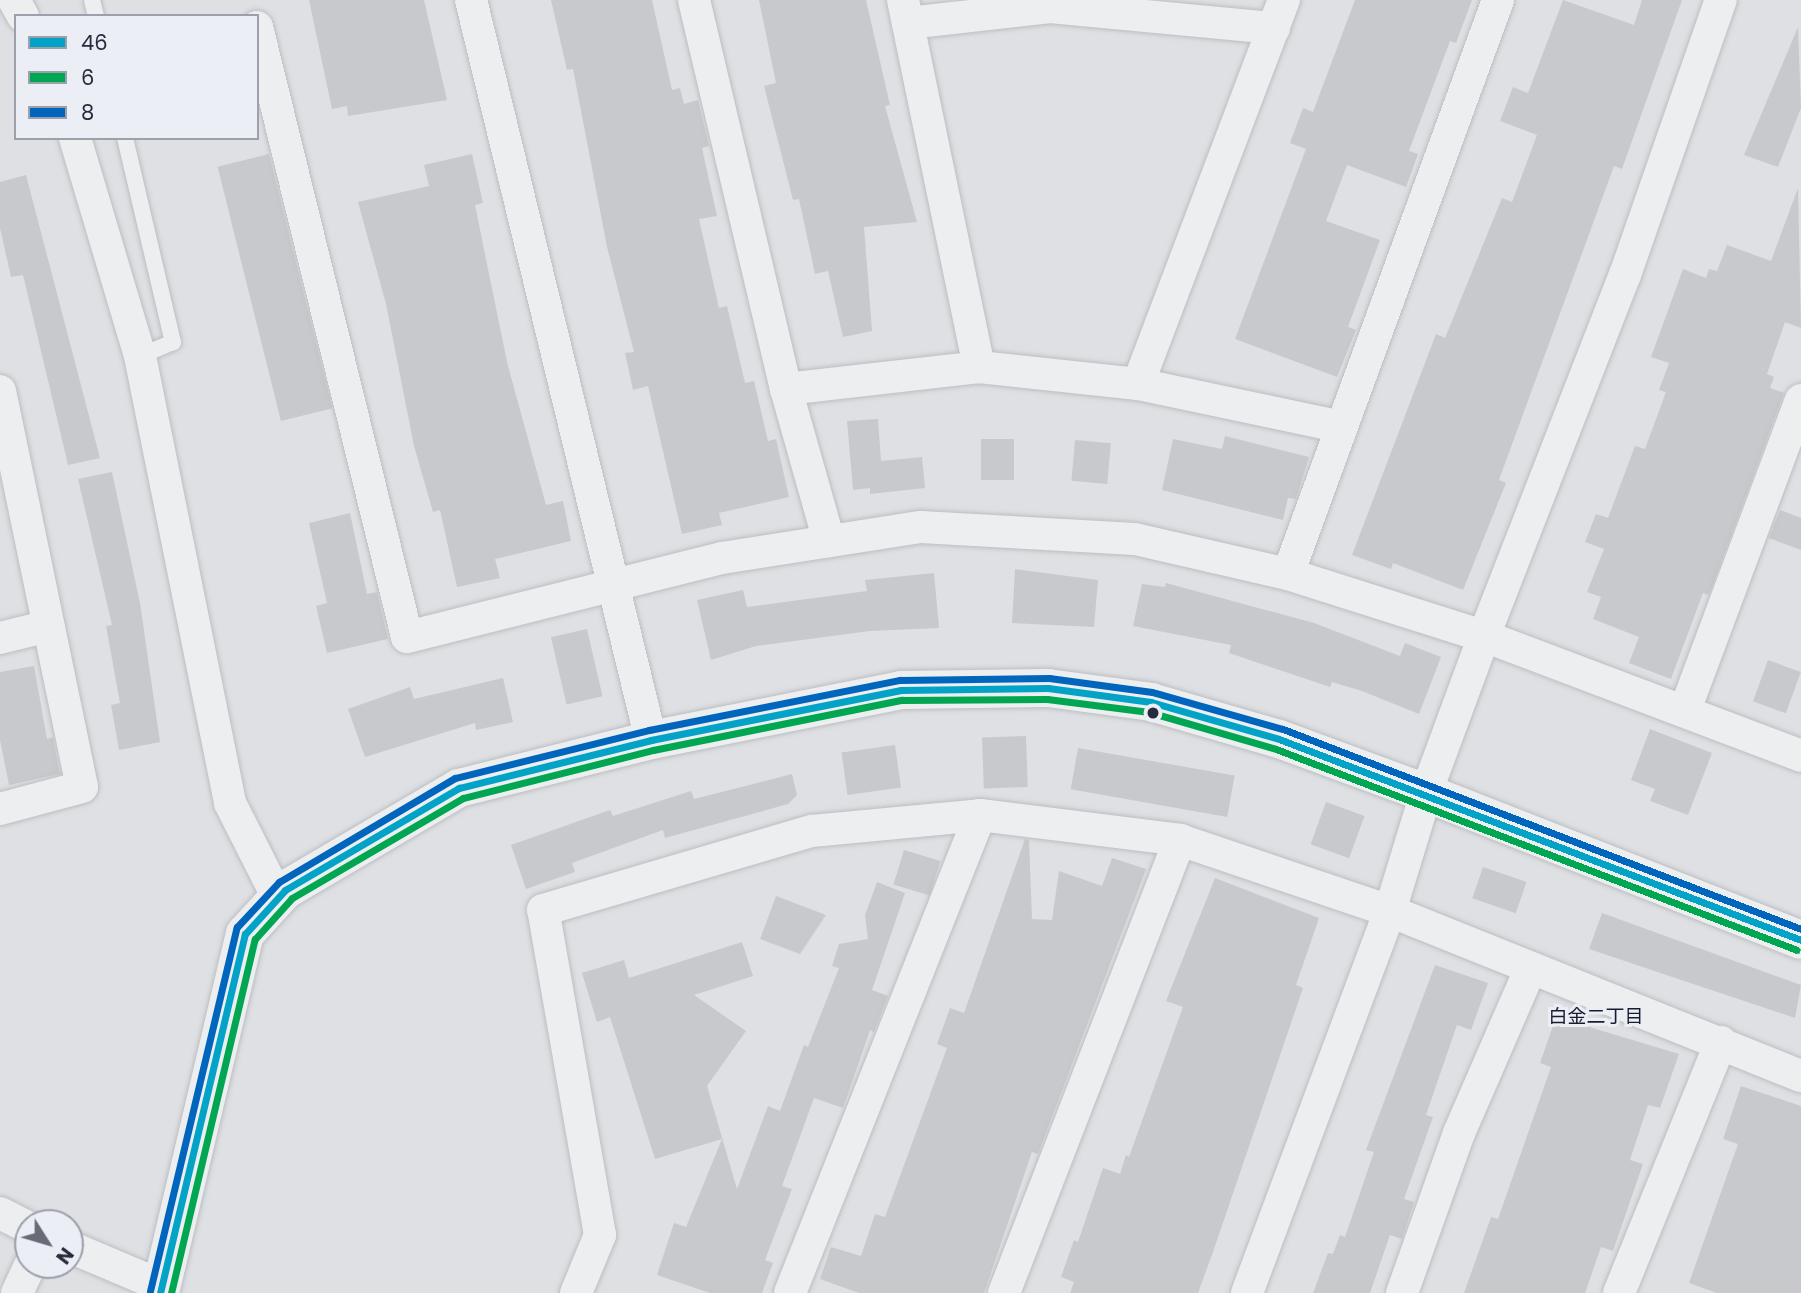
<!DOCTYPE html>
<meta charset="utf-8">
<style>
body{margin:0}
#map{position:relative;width:1801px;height:1293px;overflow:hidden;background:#dee0e3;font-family:Poppins,"Noto Sans JP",sans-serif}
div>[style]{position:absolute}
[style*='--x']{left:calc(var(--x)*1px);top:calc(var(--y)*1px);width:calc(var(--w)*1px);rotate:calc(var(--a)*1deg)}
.building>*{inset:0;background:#c8c9cd;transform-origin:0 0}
.roads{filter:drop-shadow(0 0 2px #bcbec1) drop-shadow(0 0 2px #bcbec1)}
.service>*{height:16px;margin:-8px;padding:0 8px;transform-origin:8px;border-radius:8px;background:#edeef0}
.minor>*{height:32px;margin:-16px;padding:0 16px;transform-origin:16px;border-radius:16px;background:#edeef0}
.tertiary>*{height:38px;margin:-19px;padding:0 19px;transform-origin:19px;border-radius:19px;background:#edeef0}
.bus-1>*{height:7px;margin:-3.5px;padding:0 3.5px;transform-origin:3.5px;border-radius:3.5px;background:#02a3c7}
.bus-2>*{height:7px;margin:-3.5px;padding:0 3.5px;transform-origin:3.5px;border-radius:3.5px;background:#00a651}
.bus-3>*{height:7px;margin:-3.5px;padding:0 3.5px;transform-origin:3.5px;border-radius:3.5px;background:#0065bd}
.dots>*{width:19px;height:19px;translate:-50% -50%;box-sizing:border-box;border:4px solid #ebeef4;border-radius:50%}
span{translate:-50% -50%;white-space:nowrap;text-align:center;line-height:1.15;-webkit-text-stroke:6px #ebeef4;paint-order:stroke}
.neighbourhood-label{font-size:19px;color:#181d2c}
.legend{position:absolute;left:14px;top:14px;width:245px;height:126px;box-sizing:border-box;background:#ebeef4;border:2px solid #9ca0aa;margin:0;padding:9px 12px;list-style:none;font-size:21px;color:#262c3b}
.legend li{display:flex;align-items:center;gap:14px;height:35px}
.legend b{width:35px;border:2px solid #9ca0aa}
.north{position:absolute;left:14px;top:1209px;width:70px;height:70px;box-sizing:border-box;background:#ebeef4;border:2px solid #9ca0aa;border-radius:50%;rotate:127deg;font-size:19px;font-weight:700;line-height:28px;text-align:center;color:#262c3b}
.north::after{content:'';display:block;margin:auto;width:24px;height:32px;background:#666b76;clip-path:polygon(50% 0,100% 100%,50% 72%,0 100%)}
</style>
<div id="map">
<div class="building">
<i style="clip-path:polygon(309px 0,424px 0,447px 100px,348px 116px,347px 106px,332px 109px)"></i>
<i style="clip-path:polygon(551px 0,652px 0,672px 90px,680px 88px,684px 104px,698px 100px,709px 146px,702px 148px,717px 216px,699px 219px,719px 308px,727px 306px,745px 383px,754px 381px,768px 441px,776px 439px,789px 497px,719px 513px,722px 525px,682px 534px,648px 386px,633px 390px,625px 353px,634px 352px,607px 247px,573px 69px,567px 70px)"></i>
<i style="clip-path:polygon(759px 0,866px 0,890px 105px,885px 106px,917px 222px,864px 227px,872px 331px,843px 337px,828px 271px,815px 274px,799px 199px,793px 200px,764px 86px,776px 83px)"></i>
<i style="clip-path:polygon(1355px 0,1472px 0,1456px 43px,1450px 41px,1409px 151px,1418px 154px,1406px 187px,1347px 165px,1326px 221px,1380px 240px,1348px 327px,1356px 330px,1337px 377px,1235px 339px,1306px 149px,1290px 143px,1303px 108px,1313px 112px)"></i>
<i style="clip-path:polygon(1563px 0,1634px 25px,1642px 0,1682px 0,1622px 169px,1614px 166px,1499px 480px,1506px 483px,1463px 590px,1393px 563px,1391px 569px,1352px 555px,1436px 334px,1445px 338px,1502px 198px,1512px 202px,1537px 135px,1500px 121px,1513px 87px,1528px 93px)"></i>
<i style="clip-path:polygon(1798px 27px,1801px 108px,1778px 167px,1744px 155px)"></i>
<i style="left:269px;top:154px;width:262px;height:53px;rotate:76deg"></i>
<i style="clip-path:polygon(472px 154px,483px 203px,475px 205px,507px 362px,546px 505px,563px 501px,571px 541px,495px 559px,500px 578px,457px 587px,440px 510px,433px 512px,414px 446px,386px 304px,358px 202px,429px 186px,424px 165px)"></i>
<i style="clip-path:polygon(26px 175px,100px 458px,68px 465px,23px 275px,11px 277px,0 228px,0 182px)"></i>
<i style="clip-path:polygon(1798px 188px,1801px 328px,1785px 322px,1767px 374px,1774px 377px,1770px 388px,1784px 393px,1709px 595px,1703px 593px,1671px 679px,1629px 663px,1639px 637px,1593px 619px,1601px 597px,1587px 592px,1604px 549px,1585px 542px,1596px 514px,1608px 518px,1635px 446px,1645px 449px,1666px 392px,1659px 390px,1669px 363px,1651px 357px,1683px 269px,1706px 278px,1709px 269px,1717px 271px,1727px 245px,1771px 261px)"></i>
<i style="clip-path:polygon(878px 419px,881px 461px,922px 457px,925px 488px,870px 494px,870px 488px,853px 490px,847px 421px)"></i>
<i style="clip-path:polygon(1225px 436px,1309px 457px,1296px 499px,1288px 498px,1283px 520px,1162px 490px,1173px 439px,1222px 449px)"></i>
<i style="left:981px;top:439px;width:33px;height:41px"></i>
<i style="left:1075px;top:440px;width:36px;height:41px;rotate:5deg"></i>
<i style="clip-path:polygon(112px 472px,140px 603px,160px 742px,119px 750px,111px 705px,120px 703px,106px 626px,112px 625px,78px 479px)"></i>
<i style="clip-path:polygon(1780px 510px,1801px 518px,1801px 550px,1769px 538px)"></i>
<i style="clip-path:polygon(350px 513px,367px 594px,377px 592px,388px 639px,327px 653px,316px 606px,327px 603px,309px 523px)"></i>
<i style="clip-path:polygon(1015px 569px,1098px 580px,1094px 627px,1012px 623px)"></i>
<i style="clip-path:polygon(934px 573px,939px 628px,870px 631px,756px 646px,711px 660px,697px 600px,743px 590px,747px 607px,867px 591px,865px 580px)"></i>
<i style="clip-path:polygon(1166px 583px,1314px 623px,1400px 656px,1405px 643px,1441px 657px,1419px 714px,1362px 691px,1332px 682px,1330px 687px,1229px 653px,1231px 645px,1133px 626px,1142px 584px,1165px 587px)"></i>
<i style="left:587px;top:629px;width:69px;height:37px;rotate:77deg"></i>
<i style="left:1768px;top:660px;width:35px;height:44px;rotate:20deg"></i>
<i style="clip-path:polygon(34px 666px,47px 739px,53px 737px,60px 774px,9px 785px,0 740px,0 672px)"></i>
<i style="clip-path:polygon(503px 678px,513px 722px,476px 730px,475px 723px,365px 757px,348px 709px,410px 687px,414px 699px)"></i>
<i style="clip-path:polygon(1650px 729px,1712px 753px,1688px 815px,1650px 801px,1655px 789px,1631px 780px)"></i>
<i style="left:1026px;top:736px;width:51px;height:44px;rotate:88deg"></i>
<i style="left:895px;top:745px;width:43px;height:54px;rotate:82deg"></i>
<i style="left:1078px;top:748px;width:159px;height:42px;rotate:10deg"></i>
<i style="clip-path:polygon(792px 774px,797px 795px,788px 804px,665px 838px,663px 830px,572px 863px,575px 872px,526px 889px,511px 845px,610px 810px,613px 816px,691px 791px,694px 799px)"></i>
<i style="left:1326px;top:802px;width:41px;height:45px;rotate:20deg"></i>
<i style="clip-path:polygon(1025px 839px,1029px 840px,1032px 919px,1052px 920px,1059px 871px,1102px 886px,1112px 858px,1146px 869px,1038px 1154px,1032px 1152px,984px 1293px,859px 1293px,820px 1279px,831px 1247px,861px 1256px,875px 1214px,885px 1217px,947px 1048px,937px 1044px,950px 1008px,964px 1013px)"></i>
<i style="left:904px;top:850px;width:38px;height:36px;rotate:17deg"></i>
<i style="left:1483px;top:867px;width:46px;height:33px;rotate:19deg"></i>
<i style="clip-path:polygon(1215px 878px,1319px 918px,1296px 985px,1303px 988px,1213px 1252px,1198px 1293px,1070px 1293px,1074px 1282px,1061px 1277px,1074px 1240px,1078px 1242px,1103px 1168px,1120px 1174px,1126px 1155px,1129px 1157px,1183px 1007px,1166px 1001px)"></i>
<i style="clip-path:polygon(877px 882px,905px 893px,872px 990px,888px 996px,874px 1032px,870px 1030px,843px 1108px,814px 1098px,782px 1186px,792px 1189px,765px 1260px,773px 1263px,762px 1293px,710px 1293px,657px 1275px,674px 1223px,686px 1227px,722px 1139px,655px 1159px,610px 1017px,597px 1022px,582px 973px,624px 960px,629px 978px,742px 942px,753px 976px,694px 995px,746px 1031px,707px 1086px,737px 1189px,768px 1106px,780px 1111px,804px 1045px,808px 1047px,839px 968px,832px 966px,839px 944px,868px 939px,865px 915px)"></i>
<i style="clip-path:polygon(776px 896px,826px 915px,800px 954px,760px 939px)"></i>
<i style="clip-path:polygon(1602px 913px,1801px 985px,1795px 1018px,1589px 949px)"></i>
<i style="clip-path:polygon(1435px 965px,1488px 983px,1471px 1030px,1457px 1025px,1426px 1115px,1433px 1117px,1404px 1199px,1414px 1202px,1402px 1239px,1390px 1235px,1370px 1293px,1313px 1293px,1328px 1253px,1333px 1254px,1340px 1235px,1345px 1237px,1374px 1152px,1366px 1150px)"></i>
<i style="clip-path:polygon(1556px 1017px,1679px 1054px,1660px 1108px,1648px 1105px,1630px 1160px,1643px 1164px,1613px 1251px,1601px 1247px,1585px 1293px,1464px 1293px,1491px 1217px,1498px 1219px,1551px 1067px,1540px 1063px)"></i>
<i style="clip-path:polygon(1741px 1086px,1801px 1106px,1801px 1293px,1717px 1293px,1689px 1283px,1738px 1144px,1723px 1139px)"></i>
</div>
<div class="roads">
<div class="service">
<i style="--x:92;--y:0;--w:16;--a:76"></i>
<i style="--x:125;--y:138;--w:210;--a:76.8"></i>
<i style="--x:173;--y:342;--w:36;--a:157"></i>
</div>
<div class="minor">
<i style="--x:14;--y:0;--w:18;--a:61"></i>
<i style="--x:471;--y:0;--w:762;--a:76.33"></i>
<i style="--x:694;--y:0;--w:400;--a:76.7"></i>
<i style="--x:903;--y:0;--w:375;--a:78.3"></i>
<i style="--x:908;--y:23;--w:143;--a:-6.4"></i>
<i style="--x:1050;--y:7;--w:225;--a:5.4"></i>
<i style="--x:257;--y:27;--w:628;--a:76.18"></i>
<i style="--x:407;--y:637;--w:325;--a:-14.1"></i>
<i style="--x:722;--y:558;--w:201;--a:-8.9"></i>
<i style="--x:921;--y:527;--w:214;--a:3.2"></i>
<i style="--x:1135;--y:539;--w:157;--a:12.9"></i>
<i style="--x:1288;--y:574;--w:206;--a:17.6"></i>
<i style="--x:1484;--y:636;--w:339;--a:20.7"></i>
<i style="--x:75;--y:138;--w:227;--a:73.4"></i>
<i style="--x:140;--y:356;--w:456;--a:78.6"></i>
<i style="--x:230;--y:803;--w:106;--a:63.2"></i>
<i style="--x:1138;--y:384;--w:411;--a:-69.2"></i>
<i style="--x:0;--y:391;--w:404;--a:78.3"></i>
<i style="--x:82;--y:787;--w:85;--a:165"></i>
<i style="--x:829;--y:541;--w:158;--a:-105.8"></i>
<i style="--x:786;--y:389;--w:194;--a:-6.5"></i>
<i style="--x:979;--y:367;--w:160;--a:6.1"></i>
<i style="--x:1138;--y:384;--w:208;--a:11.9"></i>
<i style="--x:1288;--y:574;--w:611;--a:-69.9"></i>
<i style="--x:0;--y:638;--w:50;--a:-13.8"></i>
<i style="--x:1685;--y:710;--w:331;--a:-69.5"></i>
<i style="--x:0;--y:1213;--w:31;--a:27"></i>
<i style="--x:70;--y:1247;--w:100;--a:23"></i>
<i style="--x:17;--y:1293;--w:31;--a:-65"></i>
<i style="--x:576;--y:1293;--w:63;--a:-67.5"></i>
<i style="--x:600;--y:1235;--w:330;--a:-99.9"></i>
<i style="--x:543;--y:910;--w:280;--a:-16.4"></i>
<i style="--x:812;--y:831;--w:169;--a:-5.4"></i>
<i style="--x:980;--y:815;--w:202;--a:7.1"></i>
<i style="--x:1180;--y:840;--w:222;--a:18.7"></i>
<i style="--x:1390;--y:911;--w:443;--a:21.9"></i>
<i style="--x:790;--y:1293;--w:514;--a:-68.32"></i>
<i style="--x:1004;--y:1293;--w:486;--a:-68.8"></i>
<i style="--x:1247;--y:1293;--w:408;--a:-69.5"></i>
<i style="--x:1390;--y:911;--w:123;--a:-73"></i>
<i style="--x:1426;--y:793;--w:167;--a:-69.7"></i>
<i style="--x:1484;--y:636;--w:388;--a:-68.7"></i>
<i style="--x:1625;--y:275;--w:291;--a:-70.8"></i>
<i style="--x:1402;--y:1293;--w:170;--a:-70.4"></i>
<i style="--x:1459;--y:1133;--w:178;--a:-66.5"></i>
<i style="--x:1619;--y:1293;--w:271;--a:-67.9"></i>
</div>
<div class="tertiary">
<i style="--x:160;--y:1293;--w:369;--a:-76.7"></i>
<i style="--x:245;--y:934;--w:59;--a:-47.7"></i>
<i style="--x:285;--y:890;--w:202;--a:-30.4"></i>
<i style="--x:459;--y:788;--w:198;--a:-14"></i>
<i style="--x:651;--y:740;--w:255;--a:-11.3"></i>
<i style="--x:901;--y:690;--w:147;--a:-0.8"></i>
<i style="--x:1048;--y:688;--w:104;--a:7.7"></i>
<i style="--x:1151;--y:702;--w:133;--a:16.1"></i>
<i style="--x:1279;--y:739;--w:157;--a:20.2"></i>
<i style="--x:1426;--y:793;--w:403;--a:21.4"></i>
</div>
</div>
<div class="bus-1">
<i style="--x:160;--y:1293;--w:369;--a:-76.7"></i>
<i style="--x:245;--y:934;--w:59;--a:-47.7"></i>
<i style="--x:285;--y:890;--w:202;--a:-30.4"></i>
<i style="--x:459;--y:788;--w:198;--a:-14"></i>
<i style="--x:651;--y:740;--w:255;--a:-11.3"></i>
<i style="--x:901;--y:690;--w:147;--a:-0.8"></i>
<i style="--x:1048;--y:688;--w:104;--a:7.7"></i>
<i style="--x:1151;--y:702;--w:133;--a:16.1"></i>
<i style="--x:1279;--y:739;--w:559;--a:21.06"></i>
</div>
<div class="bus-2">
<i style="--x:171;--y:1293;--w:364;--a:-76.7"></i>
<i style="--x:255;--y:939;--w:55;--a:-47.9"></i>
<i style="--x:292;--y:898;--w:198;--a:-30.3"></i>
<i style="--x:463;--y:798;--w:196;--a:-14.2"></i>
<i style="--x:653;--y:750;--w:254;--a:-11.4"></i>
<i style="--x:902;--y:700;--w:145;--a:-0.4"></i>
<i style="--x:1047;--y:699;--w:103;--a:7.3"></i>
<i style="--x:1149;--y:712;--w:132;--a:16.2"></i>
<i style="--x:1276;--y:749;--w:558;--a:21.1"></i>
</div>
<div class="bus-3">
<i style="--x:150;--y:1291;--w:374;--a:-76.6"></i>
<i style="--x:237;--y:927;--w:62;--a:-47"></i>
<i style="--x:279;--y:882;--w:204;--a:-30.6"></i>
<i style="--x:455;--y:778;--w:200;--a:-13.9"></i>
<i style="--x:649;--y:730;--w:256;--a:-11.3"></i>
<i style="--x:900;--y:680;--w:149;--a:-0.8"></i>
<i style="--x:1049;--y:678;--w:104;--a:7.7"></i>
<i style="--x:1152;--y:692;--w:136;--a:15.8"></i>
<i style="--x:1283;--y:729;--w:555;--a:21.11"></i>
</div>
<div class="dots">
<i style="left:1153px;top:713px;background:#262c3b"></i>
</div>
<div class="neighbourhood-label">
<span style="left:1596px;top:1017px">白金二丁目</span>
</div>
<ul class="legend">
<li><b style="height:9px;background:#02a3c7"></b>46</li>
<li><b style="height:9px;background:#00a651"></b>6</li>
<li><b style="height:9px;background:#0065bd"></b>8</li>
</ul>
<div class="north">N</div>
</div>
